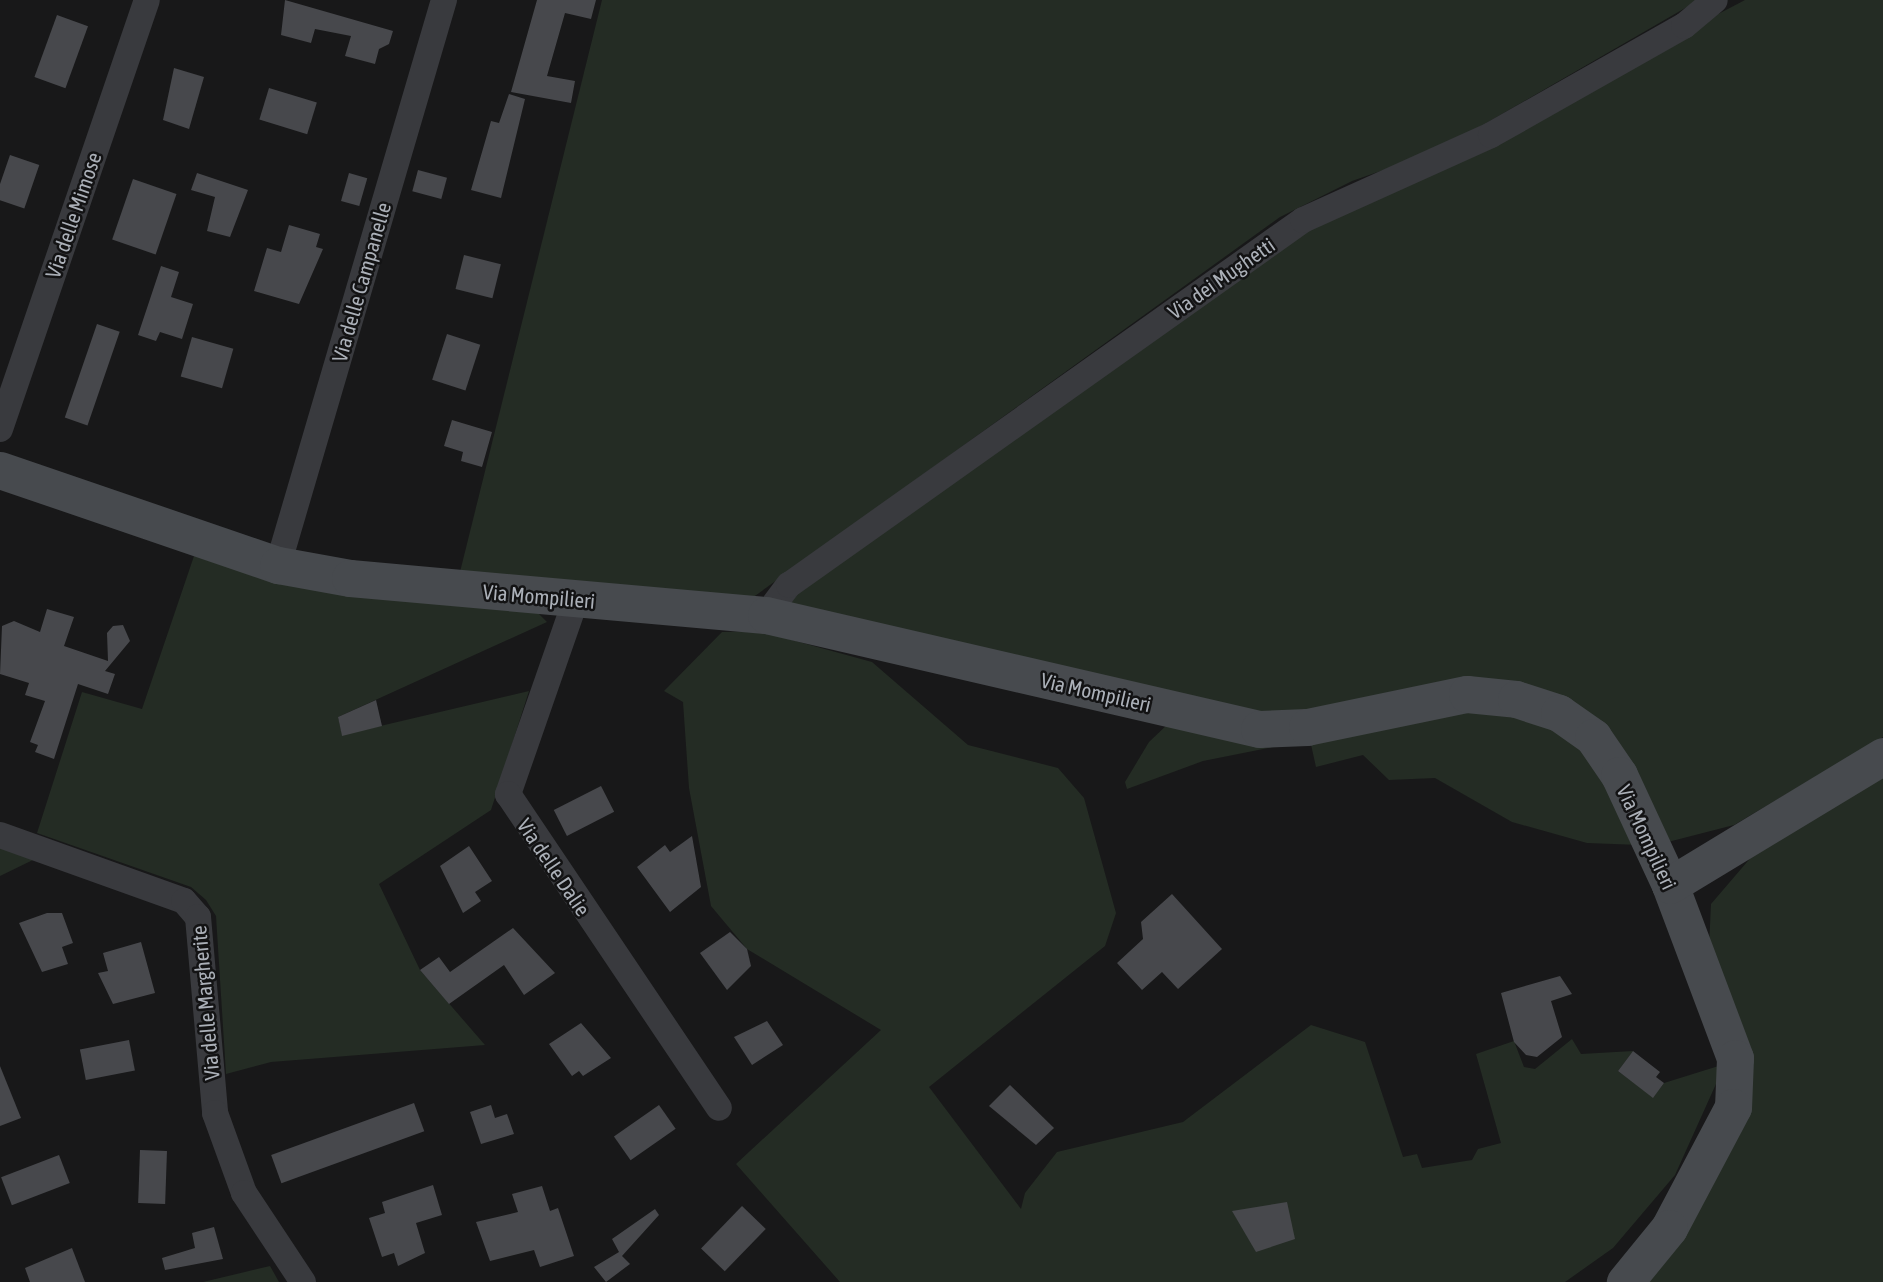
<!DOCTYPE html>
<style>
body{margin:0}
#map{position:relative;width:1883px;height:1282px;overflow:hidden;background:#181819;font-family:"Asap Condensed",sans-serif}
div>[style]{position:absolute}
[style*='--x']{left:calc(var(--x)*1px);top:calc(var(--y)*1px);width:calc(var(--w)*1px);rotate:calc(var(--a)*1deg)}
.green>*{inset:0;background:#242c24}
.building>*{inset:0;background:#47484c;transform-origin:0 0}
.street>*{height:26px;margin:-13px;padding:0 13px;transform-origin:13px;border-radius:13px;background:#393a3e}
.secondary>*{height:37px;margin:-18.5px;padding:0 18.5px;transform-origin:18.5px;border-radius:18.5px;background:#474a4e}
span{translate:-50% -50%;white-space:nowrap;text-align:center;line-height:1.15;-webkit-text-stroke:5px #131314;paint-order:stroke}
.street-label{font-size:21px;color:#abb0b8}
</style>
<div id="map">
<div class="green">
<i style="clip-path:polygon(602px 0,1699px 0,1438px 151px,1352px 181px,1280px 217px,741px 606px,458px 580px)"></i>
<i style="clip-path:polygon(1745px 0,1883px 0,1883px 737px,1734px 825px,1664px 843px,1552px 696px,1292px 720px,787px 605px,796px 591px,1312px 227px)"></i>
<i style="clip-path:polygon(194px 556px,283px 582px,536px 611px,547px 622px,338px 717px,342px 735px,529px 691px,491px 810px,379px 884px,420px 970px,485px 1045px,271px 1062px,226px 1074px,216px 916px,206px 900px,191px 887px,37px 833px,82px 692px,142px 709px)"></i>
<i style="clip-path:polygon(759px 631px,872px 662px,968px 745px,1058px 768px,1084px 798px,1116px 913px,1105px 946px,929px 1087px,1021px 1209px,1025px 1193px,1057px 1152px,1183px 1122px,1311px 1025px,1365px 1042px,1403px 1157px,1417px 1154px,1422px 1168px,1472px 1160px,1478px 1149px,1501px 1143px,1476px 1054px,1514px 1041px,1524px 1067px,1535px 1069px,1572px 1039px,1581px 1054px,1633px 1051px,1618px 1071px,1653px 1097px,1664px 1083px,1725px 1064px,1675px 1175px,1613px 1248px,1565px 1282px,840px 1282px,736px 1164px,881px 1030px,747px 949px,711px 906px,689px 788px,683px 702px,664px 691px,722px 632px)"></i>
<i style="clip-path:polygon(1484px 705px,1573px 731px,1640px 845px,1587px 843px,1512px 822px,1435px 778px,1389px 780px,1363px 755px,1316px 767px,1310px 740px)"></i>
<i style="clip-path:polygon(1170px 722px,1294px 743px,1203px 761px,1127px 789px,1125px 782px,1149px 742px)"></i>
<i style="clip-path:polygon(1883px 776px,1883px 1282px,1640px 1282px,1735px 1123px,1709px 947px,1711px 904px,1753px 855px)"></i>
<i style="clip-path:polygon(0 847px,35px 859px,0 876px)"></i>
<i style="clip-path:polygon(270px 1266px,279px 1282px,203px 1282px)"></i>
</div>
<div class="building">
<i style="clip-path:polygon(285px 0,393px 31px,389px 44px,379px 49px,375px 64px,345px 56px,351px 36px,315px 29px,311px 43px,281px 35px)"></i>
<i style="clip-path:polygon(537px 0,596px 0,591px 19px,565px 13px,547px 76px,575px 81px,571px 103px,511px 92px)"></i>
<i style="left:57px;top:15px;width:33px;height:66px;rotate:20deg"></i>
<i style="clip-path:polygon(174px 68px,204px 77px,189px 129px,163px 120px)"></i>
<i style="left:269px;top:88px;width:50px;height:33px;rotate:17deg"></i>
<i style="clip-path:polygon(509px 94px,525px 99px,501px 198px,471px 190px,491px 121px,499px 123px)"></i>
<i style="left:10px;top:155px;width:31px;height:46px;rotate:19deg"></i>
<i style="left:418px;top:170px;width:30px;height:22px;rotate:15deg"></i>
<i style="clip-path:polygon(197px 173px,248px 190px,230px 237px,207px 231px,215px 197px,191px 190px)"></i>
<i style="left:349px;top:173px;width:19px;height:29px;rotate:16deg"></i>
<i style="left:133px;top:179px;width:46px;height:64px;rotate:19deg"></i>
<i style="clip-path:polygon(289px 225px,320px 234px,316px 247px,323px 249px,299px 304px,254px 291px,267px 248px,281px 252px)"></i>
<i style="left:464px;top:255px;width:38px;height:35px;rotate:14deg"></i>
<i style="clip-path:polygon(161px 266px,179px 272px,171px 297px,193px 304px,182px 339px,160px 332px,156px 341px,138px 335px)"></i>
<i style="left:97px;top:324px;width:24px;height:99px;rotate:19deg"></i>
<i style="left:447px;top:334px;width:35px;height:48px;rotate:18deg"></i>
<i style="left:192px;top:337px;width:43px;height:41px;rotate:16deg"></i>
<i style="clip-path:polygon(452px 420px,492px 432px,482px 467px,461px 461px,463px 452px,444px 446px)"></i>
<i style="clip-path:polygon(47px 609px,74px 617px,64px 646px,108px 661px,107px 633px,113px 626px,123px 625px,130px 641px,105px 671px,115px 674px,108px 694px,78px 684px,54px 759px,35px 752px,38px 745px,30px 742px,45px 701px,25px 695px,29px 683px,0 674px,2px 626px,14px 621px,40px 632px)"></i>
<i style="clip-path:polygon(376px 700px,382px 726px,342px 736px,338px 717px)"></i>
<i style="left:601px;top:786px;width:29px;height:53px;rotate:63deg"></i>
<i style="clip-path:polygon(692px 836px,701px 887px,670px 912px,637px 867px,665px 845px,670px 852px)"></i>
<i style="clip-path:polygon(469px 846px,492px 881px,475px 892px,481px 901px,463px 913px,440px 866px)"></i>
<i style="clip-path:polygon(1172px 894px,1222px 949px,1178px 989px,1162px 972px,1142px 990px,1117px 963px,1143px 939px,1141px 922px)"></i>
<i style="clip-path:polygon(47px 913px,62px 913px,73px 943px,62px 947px,68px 964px,42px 972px,19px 923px)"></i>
<i style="clip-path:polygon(513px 928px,555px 973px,524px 995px,504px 965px,449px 1004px,420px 970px,439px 957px,450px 972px)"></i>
<i style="clip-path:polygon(730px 932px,747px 949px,751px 966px,727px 990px,700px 953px)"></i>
<i style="clip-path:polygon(141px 942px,155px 993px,113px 1004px,98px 973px,108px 971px,103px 953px)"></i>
<i style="clip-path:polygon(1560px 976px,1572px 994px,1551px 1001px,1562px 1037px,1537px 1057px,1526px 1055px,1514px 1042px,1501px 993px)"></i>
<i style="clip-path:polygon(767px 1021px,783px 1045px,752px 1065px,734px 1037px)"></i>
<i style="clip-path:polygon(581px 1023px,611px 1058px,583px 1076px,579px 1071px,572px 1076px,549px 1044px)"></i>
<i style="left:129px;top:1040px;width:31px;height:50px;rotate:79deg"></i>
<i style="clip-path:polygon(1633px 1051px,1660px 1072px,1656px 1077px,1664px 1083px,1653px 1098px,1618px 1071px)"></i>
<i style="clip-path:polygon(0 1066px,21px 1118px,0 1126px)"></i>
<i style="clip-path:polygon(1010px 1085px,1054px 1128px,1036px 1145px,989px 1106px)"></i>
<i style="left:414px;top:1103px;width:30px;height:152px;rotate:70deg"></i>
<i style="clip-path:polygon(491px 1105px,495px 1118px,507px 1114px,514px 1134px,481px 1144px,470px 1112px)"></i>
<i style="left:659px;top:1105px;width:29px;height:55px;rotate:55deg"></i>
<i style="left:140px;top:1150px;width:27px;height:53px;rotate:2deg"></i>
<i style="left:59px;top:1155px;width:30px;height:62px;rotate:69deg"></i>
<i style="clip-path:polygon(433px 1185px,442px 1215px,416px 1223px,425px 1253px,398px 1266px,394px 1253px,382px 1257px,369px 1218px,385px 1213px,382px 1202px)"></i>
<i style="clip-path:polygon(542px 1186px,550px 1211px,558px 1208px,574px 1256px,540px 1267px,534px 1250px,490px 1261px,476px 1222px,518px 1212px,512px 1194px)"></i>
<i style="clip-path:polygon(1287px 1202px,1295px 1239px,1256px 1252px,1232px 1211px)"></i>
<i style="left:742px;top:1206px;width:33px;height:59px;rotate:44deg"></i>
<i style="clip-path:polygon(655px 1209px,659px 1215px,622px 1256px,630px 1264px,606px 1282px,594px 1267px,619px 1252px,612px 1239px)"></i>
<i style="clip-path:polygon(214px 1227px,223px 1259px,165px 1270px,162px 1258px,195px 1248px,192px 1233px)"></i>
<i style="clip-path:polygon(72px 1248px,85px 1282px,30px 1282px,25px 1268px)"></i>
</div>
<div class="street">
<i style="--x:0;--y:429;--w:453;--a:-71.1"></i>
<i style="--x:278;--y:565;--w:589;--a:-73.63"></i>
<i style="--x:576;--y:599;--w:207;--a:109.2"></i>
<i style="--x:508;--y:794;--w:378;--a:56.1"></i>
<i style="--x:766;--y:615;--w:38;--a:-53"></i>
<i style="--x:789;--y:585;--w:630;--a:-35.38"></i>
<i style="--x:1303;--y:220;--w:206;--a:-24.3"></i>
<i style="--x:1491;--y:135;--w:222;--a:-29.5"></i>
<i style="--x:1684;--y:26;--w:40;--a:-40"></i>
<i style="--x:0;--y:835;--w:195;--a:19.7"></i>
<i style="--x:184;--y:901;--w:21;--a:49"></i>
<i style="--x:198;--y:917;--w:197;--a:85"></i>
<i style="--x:215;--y:1113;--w:85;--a:70.1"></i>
<i style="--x:244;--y:1193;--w:107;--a:56.5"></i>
</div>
<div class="secondary">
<i style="--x:0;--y:470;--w:294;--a:18.9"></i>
<i style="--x:278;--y:565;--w:73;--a:10.2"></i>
<i style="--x:350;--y:578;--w:418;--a:5.1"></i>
<i style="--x:766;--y:615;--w:506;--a:13.02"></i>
<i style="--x:1259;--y:729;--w:48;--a:-2.4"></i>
<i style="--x:1307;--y:727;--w:163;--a:-11.7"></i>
<i style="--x:1467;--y:694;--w:49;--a:5.8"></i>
<i style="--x:1516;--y:699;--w:45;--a:18"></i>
<i style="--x:1559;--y:713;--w:42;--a:35.2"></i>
<i style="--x:1593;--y:737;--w:46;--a:55.6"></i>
<i style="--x:1619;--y:775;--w:121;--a:65.1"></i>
<i style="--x:1670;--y:885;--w:185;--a:69.4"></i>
<i style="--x:1735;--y:1058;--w:49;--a:92.3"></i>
<i style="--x:1733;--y:1107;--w:137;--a:117.9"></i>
<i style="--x:1669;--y:1228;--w:70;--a:129.2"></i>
<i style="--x:1670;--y:885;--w:249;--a:-31.2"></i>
</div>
<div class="street-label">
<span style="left:73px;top:215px;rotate:-71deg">Via delle Mimose</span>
<span style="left:1221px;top:278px;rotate:-35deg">Via dei Mughetti</span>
<span style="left:361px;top:282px;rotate:-74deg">Via delle Campanelle</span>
<span style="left:539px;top:596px;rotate:5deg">Via Mompilieri</span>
<span style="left:1096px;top:692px;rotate:13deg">Via Mompilieri</span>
<span style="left:1647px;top:837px;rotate:65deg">Via Mompilieri</span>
<span style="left:554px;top:867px;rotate:56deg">Via delle Dalie</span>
<span style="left:205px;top:1003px;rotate:-95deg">Via delle Margherite</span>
</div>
</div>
